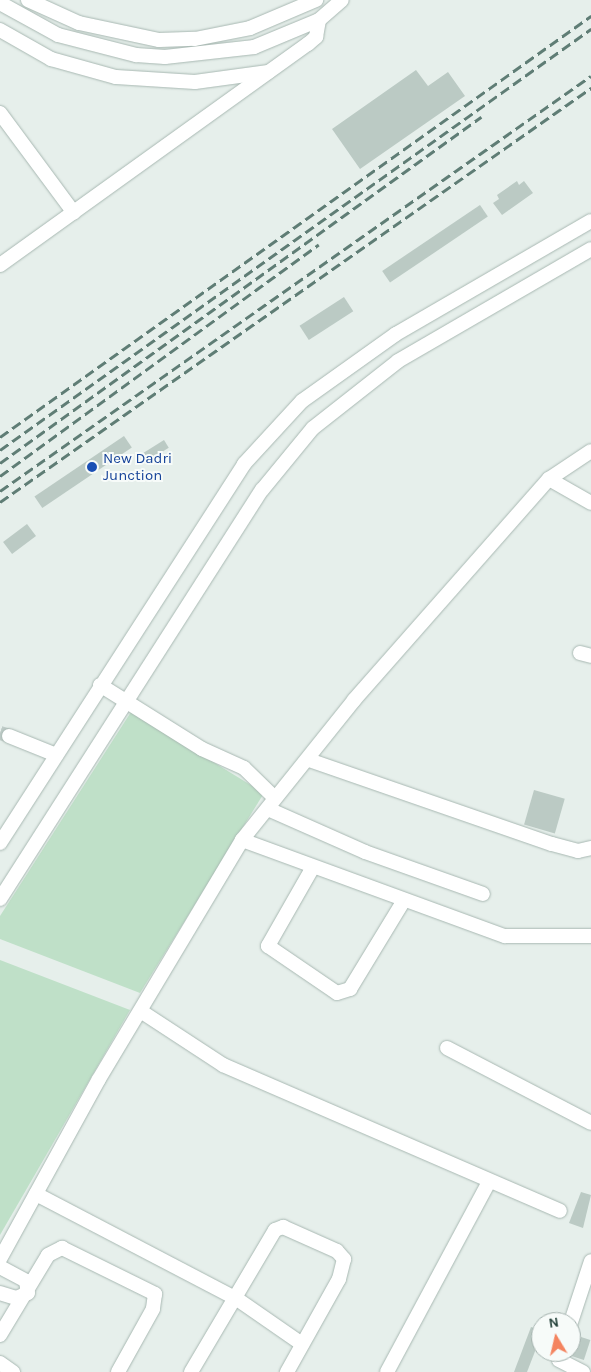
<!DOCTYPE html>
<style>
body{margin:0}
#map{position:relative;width:591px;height:1372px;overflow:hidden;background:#e6efeb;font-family:Karla,sans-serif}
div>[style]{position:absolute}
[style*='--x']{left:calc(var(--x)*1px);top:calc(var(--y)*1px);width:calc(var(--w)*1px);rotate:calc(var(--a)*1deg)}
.green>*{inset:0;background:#bfe0c8}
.building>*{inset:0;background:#bbcac4;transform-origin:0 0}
.minor-tunnel>*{height:14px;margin-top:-7px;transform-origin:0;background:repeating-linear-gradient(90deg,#bfccc8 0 14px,transparent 0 21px)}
.roads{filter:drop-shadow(0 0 1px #a8b8b2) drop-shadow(0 0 1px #a8b8b2)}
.minor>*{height:14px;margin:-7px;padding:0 7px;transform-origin:7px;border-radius:7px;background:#fff}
.rail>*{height:3px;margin-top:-1.5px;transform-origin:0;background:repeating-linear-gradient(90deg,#5f7d75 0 10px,transparent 0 15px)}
.dots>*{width:14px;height:14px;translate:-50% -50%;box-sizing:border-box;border:2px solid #f7fbf9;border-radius:50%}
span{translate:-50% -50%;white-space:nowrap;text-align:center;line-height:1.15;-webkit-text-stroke:4px #f7fbf9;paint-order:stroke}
.transit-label{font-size:15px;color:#164399}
.left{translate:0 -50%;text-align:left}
.north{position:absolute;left:531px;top:1312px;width:50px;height:50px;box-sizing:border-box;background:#f7fbf9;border:1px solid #a3b1ad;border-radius:50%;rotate:351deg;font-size:14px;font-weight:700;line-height:20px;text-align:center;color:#24423a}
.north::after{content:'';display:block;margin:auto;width:18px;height:22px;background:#f4845f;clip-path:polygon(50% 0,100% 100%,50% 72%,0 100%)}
</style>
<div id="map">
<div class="green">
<i style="clip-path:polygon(131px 712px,264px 793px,140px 993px,0 939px,0 916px)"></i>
<i style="clip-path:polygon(0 960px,130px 1010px,0 1235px)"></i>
</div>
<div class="building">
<i style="clip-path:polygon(416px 70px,428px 86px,448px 72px,465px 96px,360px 169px,332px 129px)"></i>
<i style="clip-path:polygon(517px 181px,519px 185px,524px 181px,533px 193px,502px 215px,493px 203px,499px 199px,497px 195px)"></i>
<i style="left:480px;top:205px;width:14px;height:118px;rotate:56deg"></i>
<i style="left:344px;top:297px;width:17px;height:53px;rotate:57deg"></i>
<i style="left:124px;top:436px;width:14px;height:108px;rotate:56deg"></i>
<i style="left:164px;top:440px;width:9px;height:24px;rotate:58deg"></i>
<i style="left:27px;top:524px;width:15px;height:30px;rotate:53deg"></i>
<i style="left:534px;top:790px;width:32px;height:36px;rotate:16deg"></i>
<i style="clip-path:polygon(581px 1192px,591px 1195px,583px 1228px,569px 1223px)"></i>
<i style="clip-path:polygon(531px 1327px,541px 1330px,541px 1336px,527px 1372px,514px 1372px)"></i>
<i style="left:578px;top:1336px;width:13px;height:21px;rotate:18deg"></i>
</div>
<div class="minor-tunnel">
<i style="--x:0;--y:733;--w:9;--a:18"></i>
</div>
<div class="roads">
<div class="minor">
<i style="--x:28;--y:0;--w:56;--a:24.3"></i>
<i style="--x:79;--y:23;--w:82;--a:12"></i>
<i style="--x:159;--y:40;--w:36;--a:-2"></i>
<i style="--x:195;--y:39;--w:56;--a:-11.3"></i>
<i style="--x:250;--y:28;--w:72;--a:-23"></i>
<i style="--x:0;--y:3;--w:66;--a:28.9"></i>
<i style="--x:58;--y:35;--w:81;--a:14.4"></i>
<i style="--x:136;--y:55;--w:29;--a:4"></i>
<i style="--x:165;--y:57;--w:90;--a:-6.4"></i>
<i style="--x:254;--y:47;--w:70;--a:-22.6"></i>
<i style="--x:319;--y:20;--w:30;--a:-41"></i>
<i style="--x:0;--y:30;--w:59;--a:29.6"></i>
<i style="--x:51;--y:59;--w:67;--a:15.5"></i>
<i style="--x:116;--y:77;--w:79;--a:3.6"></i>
<i style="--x:195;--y:82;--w:74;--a:-7.8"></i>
<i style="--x:0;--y:113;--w:124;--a:53.5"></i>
<i style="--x:0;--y:265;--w:379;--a:-35.7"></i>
<i style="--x:308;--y:44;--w:11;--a:-41"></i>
<i style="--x:316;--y:37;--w:17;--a:-80"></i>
<i style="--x:549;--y:479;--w:48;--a:29.7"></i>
<i style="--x:580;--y:653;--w:11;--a:15"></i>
<i style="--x:100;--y:685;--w:120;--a:32.1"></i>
<i style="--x:202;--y:749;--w:46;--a:24.3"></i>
<i style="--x:244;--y:768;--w:43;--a:44.1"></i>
<i style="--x:9;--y:736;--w:51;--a:22"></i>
<i style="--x:309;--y:760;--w:257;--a:19.1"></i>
<i style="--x:552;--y:844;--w:27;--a:15"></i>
<i style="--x:578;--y:851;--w:13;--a:-13"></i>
<i style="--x:268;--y:809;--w:106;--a:23.9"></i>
<i style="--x:365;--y:852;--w:125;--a:19.6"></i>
<i style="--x:242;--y:840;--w:280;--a:20.1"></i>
<i style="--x:505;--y:936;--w:86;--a:0"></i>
<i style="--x:0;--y:843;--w:451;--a:-57.2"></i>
<i style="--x:244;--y:464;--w:86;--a:-47.4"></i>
<i style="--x:302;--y:401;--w:115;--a:-35.5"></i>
<i style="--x:396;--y:334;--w:225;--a:-30.1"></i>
<i style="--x:313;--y:867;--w:91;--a:119.7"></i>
<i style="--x:268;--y:946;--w:83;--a:34.3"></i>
<i style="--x:337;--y:993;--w:14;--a:-17"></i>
<i style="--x:350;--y:989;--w:102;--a:-58.7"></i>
<i style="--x:0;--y:899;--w:486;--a:-57.4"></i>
<i style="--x:262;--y:490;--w:80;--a:-50.6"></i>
<i style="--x:313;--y:428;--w:108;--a:-38.2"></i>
<i style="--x:398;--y:361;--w:223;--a:-30.1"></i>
<i style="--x:142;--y:1012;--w:97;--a:33.2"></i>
<i style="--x:223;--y:1065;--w:367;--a:23.4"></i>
<i style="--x:447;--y:1048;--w:162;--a:27.5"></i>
<i style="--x:36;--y:1194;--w:227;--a:27.6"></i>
<i style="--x:237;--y:1299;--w:79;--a:34.7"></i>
<i style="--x:0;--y:1259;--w:205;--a:-61.2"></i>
<i style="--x:99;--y:1079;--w:279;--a:-59.1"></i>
<i style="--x:242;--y:840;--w:179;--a:-51.3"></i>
<i style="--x:354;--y:700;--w:295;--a:-48.6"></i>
<i style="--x:549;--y:479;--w:50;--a:-33.7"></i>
<i style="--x:0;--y:1267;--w:30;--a:28"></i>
<i style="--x:26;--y:1281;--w:12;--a:81"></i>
<i style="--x:28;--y:1293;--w:13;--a:157"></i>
<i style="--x:16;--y:1298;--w:17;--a:-163"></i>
<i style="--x:571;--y:1322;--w:64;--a:-71.8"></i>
<i style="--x:0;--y:1335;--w:93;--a:-59"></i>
<i style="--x:48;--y:1255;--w:16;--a:-27"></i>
<i style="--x:62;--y:1248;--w:104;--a:26.3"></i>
<i style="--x:155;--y:1294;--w:15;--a:98"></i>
<i style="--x:153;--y:1309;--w:72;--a:119.1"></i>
<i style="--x:561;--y:1352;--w:8;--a:104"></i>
<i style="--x:559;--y:1360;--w:27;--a:27"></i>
<i style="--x:0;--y:1363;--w:16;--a:35"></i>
<i style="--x:191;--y:1372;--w:165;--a:-59.4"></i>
<i style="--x:275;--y:1230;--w:9;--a:-21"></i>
<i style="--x:283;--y:1227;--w:59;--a:24"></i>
<i style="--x:337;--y:1251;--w:11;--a:49"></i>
<i style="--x:344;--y:1259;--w:21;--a:104"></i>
<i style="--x:339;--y:1279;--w:107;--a:119.2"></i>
<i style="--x:387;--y:1372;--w:216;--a:-61.8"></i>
</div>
</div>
<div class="rail">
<i style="--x:0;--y:437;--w:726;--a:-35.46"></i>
<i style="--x:0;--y:450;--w:726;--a:-35.46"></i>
<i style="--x:0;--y:463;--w:593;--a:-35.73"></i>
<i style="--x:0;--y:476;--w:394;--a:-36"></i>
<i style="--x:0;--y:491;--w:722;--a:-35.08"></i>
<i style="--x:0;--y:502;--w:722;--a:-35.01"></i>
</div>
<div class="dots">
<i style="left:92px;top:467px;background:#1a4fb4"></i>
</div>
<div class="transit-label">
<span class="left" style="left:103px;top:467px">New Dadri<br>Junction</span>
</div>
<div class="north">N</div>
</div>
